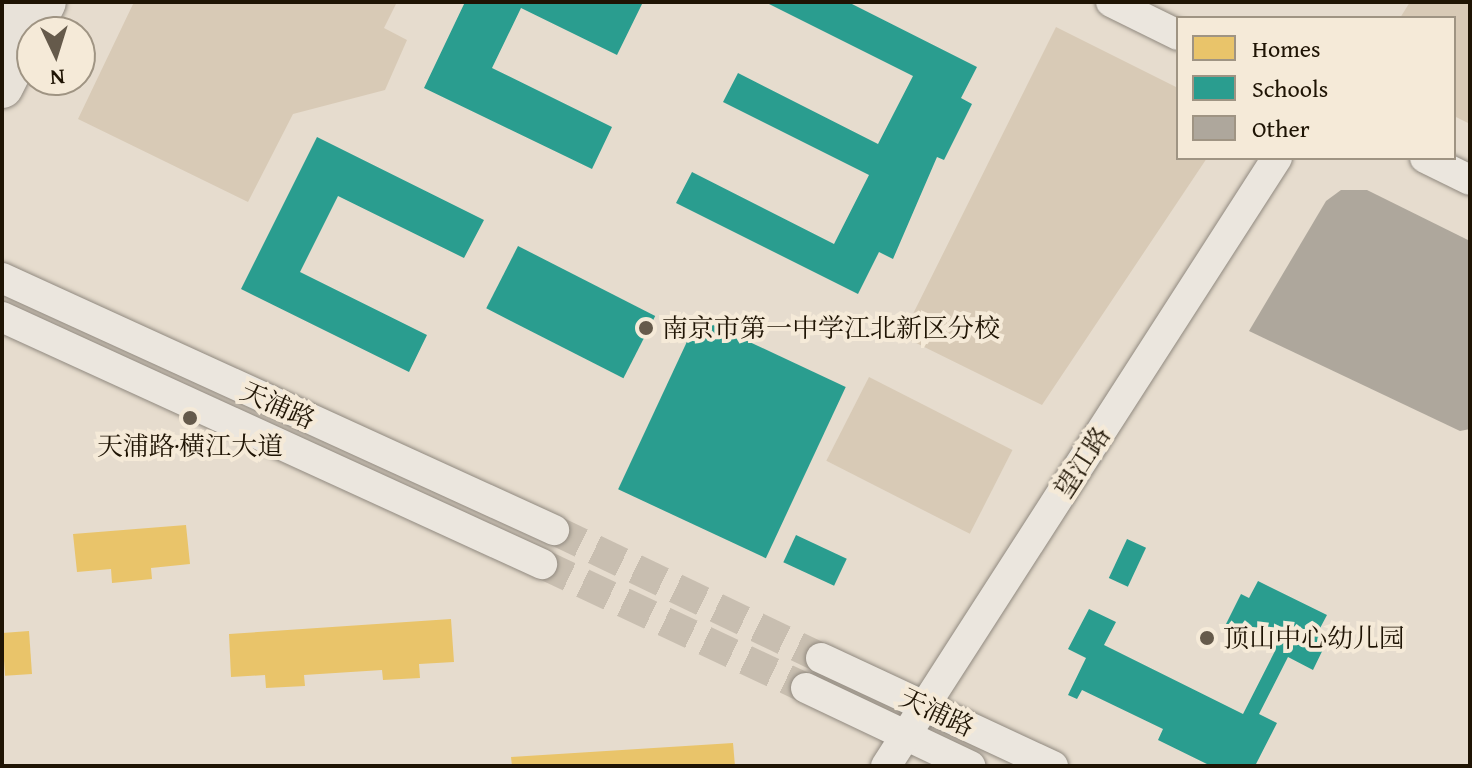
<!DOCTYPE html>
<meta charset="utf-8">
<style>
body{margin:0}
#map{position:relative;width:1472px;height:768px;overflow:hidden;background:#e6dcce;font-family:"Gentium Book Plus","Noto Serif SC",serif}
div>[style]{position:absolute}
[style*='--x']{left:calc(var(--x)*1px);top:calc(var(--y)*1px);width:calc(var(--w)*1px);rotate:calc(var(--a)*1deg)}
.green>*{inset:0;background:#d8cab6;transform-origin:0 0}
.homes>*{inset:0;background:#e9c46a;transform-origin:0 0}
.schools>*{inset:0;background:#2a9d8f;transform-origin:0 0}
.building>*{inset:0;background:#aea79c}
.minor-tunnel>*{height:30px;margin-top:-15px;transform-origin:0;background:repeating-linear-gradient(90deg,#c8beb0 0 30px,transparent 0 45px)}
.roads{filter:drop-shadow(0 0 2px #90897f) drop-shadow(0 0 2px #90897f)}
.minor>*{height:30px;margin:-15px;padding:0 15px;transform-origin:15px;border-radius:15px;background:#ebe6de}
.major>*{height:36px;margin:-18px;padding:0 18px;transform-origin:18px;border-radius:18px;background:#e8e2d9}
.highway>*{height:42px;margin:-21px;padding:0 21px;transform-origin:21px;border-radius:21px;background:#e8e2d9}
.dots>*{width:22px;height:22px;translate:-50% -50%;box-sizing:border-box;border:4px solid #f5ead8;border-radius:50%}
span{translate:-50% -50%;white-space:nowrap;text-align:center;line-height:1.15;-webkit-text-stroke:8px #f5ead8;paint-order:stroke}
.poi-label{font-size:26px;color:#1f1404}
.left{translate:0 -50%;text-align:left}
.street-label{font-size:26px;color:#1f1404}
.frame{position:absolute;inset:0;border:4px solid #1f1404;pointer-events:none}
.legend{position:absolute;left:1176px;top:16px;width:280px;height:144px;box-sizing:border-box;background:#f5ead8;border:2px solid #9f9483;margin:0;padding:10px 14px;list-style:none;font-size:24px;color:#1f1404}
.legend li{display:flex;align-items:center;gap:16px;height:40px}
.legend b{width:40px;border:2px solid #9f9483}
.north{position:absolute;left:16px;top:16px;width:80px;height:80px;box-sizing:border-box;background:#f5ead8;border:2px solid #9f9483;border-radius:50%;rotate:176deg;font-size:22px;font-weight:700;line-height:32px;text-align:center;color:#1f1404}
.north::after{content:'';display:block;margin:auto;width:28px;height:36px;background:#655a4b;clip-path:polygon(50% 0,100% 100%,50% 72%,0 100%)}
</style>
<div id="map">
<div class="green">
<i style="clip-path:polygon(134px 2px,397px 2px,384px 28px,407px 40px,385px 90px,293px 114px,248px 202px,78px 119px)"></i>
<i style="clip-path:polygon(1410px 2px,1470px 2px,1470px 124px,1454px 116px,1454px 18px,1400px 18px)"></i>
<i style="clip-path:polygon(1056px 27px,1178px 88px,1178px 158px,1207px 158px,1042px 405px,902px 336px)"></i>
<i style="left:869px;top:377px;width:161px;height:94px;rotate:27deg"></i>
</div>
<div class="homes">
<i style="clip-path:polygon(186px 525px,190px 564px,151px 568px,152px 579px,112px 583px,111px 569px,77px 572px,73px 534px)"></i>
<i style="clip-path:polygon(451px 619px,454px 662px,419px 664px,420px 678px,383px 680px,382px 670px,304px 675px,305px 686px,266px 688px,265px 675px,231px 677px,229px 634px)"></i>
<i style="left:29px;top:631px;width:43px;height:27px;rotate:86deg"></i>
<i style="clip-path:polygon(733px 743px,735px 766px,512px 766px,511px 757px)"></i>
</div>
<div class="schools">
<i style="clip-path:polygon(465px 2px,643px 2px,617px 55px,521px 8px,492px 68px,612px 127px,592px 169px,424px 88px)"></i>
<i style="clip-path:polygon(765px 2px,848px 2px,977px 67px,961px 98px,972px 104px,944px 160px,937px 157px,893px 259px,879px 252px,858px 294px,676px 203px,692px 172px,834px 244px,869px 175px,723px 102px,738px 73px,878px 144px,913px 76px)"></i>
<i style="clip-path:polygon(317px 137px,484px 220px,464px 258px,338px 196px,300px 272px,427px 335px,409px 372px,241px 289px)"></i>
<i style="left:518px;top:246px;width:154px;height:70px;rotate:27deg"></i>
<i style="left:698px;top:318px;width:163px;height:189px;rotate:25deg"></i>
<i style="left:796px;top:535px;width:56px;height:30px;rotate:25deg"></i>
<i style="left:1127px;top:539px;width:21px;height:43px;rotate:25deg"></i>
<i style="clip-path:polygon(1258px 581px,1327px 615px,1318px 632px,1329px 637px,1313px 670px,1288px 657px,1259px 714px,1277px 723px,1255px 766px,1211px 766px,1158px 740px,1163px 729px,1082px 690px,1077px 699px,1068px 695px,1086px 658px,1068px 649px,1089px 609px,1116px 622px,1104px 645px,1243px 714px,1275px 651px,1225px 626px,1241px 594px,1249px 598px)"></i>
</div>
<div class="building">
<i style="clip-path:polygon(1341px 190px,1367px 190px,1470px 241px,1470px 429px,1460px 431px,1249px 331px,1326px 201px)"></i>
</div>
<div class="minor-tunnel">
<i style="--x:554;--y:530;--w:296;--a:25.6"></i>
<i style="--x:542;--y:564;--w:292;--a:25.2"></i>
</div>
<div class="roads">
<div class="minor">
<i style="--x:1111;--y:2;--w:75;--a:26.2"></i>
<i style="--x:1425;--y:158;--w:50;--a:26.1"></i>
<i style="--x:2;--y:278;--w:607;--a:24.54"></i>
<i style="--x:2;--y:317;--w:594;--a:24.58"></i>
<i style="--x:821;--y:658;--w:256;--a:25"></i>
<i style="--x:806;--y:688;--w:182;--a:25.4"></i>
<i style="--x:886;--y:766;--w:723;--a:-57.26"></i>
</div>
<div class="major">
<i style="--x:2;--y:23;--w:23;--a:-65"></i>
</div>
<div class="highway">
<i style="--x:2;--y:87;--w:95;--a:-63.2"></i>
</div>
</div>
<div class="dots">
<i style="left:646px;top:328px;background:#655a4b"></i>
<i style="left:190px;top:418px;background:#655a4b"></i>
<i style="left:1207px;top:638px;background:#655a4b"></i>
</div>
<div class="poi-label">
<span class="left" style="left:662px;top:328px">南京市第一中学江北新区分校</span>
<span style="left:190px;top:446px">天浦路·横江大道</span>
<span class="left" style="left:1223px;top:638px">顶山中心幼儿园</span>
</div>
<div class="street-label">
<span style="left:278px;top:405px;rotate:24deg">天浦路</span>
<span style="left:1082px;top:462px;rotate:-57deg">望江路</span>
<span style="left:937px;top:712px;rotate:25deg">天浦路</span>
</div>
<div class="frame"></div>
<ul class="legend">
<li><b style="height:22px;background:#e9c46a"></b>Homes</li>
<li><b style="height:22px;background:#2a9d8f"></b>Schools</li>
<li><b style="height:22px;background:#aea79c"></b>Other</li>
</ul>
<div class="north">N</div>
</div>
